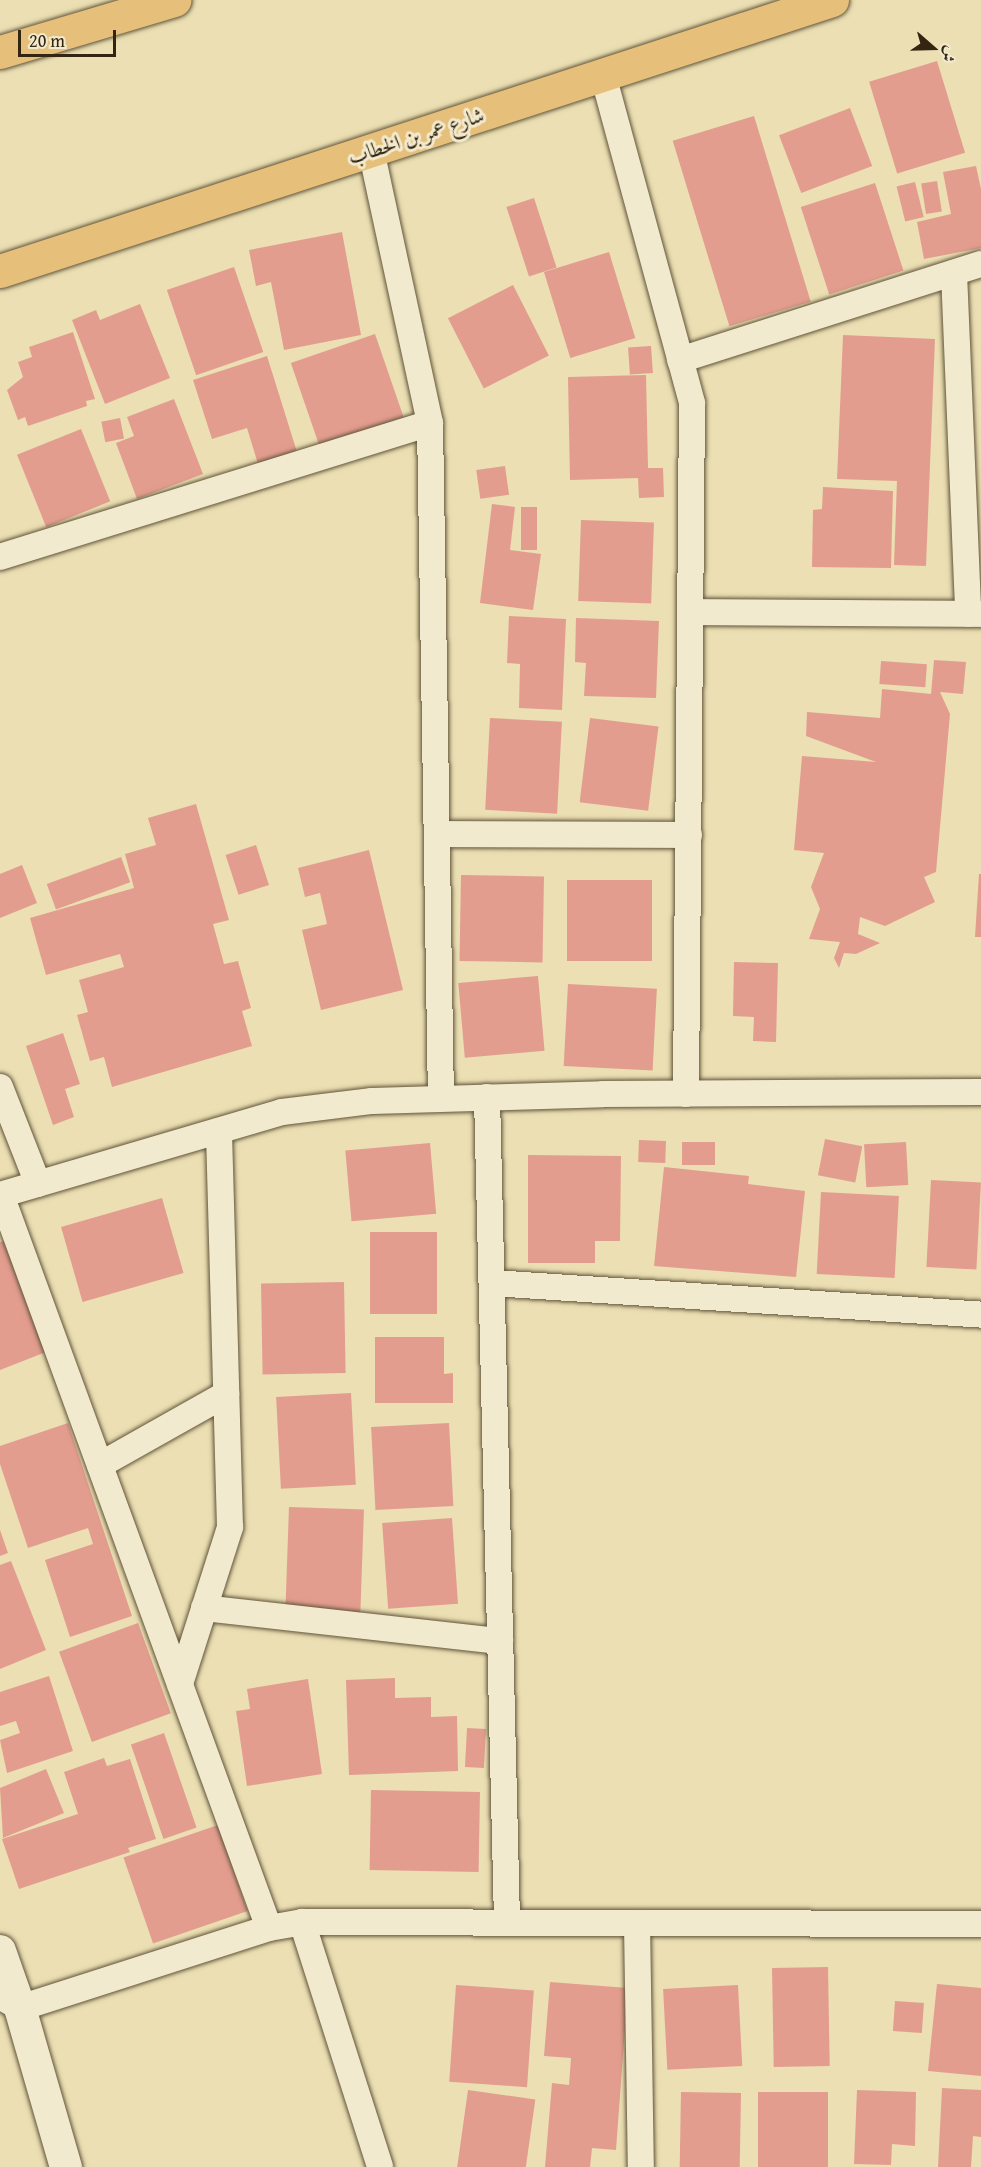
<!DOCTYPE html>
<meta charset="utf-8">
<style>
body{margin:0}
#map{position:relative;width:981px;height:2167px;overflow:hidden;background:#ebdfb3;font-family:"Gentium Book Plus",Amiri,serif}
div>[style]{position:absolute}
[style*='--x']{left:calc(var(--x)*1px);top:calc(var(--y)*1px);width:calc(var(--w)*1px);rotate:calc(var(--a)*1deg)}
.building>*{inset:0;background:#e39d8f;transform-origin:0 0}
.roads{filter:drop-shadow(0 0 2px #61543a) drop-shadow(0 0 2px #61543a)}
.minor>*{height:26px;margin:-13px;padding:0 13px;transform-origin:13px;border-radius:13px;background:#f2eace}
.tertiary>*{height:32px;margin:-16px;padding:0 16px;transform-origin:16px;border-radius:16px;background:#f2eace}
.primary>*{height:33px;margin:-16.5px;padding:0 16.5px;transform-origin:16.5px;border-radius:16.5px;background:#e6c07a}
span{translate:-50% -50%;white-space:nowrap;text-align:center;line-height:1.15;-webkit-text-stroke:6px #f2eace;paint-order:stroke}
.street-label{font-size:21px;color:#332511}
.north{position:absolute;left:903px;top:18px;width:60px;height:60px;-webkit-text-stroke:4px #f2eace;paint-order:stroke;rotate:110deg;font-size:16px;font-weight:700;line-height:24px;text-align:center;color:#332511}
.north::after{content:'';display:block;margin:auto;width:21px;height:27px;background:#332511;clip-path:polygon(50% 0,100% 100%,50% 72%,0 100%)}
.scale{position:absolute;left:18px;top:30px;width:98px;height:27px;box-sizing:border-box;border:3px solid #332511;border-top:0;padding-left:8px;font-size:18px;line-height:21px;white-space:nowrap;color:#332511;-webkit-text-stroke:4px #f2eace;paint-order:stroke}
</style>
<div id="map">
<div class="building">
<i style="left:937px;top:61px;width:96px;height:71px;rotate:73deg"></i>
<i style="left:850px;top:108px;width:62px;height:76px;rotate:69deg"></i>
<i style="left:754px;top:116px;width:194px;height:85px;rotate:73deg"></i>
<i style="clip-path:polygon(976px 166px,981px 189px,981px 248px,924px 259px,917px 222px,951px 214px,943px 172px)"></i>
<i style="left:937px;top:181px;width:31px;height:16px;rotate:81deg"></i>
<i style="left:915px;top:182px;width:36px;height:19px;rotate:76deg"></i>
<i style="left:875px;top:183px;width:92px;height:78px;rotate:72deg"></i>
<i style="left:534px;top:198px;width:73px;height:29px;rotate:72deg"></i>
<i style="clip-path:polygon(342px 232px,361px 335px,284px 350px,271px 282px,256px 286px,249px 250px)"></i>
<i style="left:609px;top:252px;width:90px;height:68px;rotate:73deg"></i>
<i style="left:234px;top:267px;width:90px;height:71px;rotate:71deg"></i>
<i style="left:513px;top:285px;width:79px;height:73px;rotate:63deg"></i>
<i style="clip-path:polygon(140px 304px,170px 378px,105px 404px,72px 320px,96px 310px,100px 320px)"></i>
<i style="clip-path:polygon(73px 332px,95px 399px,86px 401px,87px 406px,28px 426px,25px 417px,18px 420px,7px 390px,23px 377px,18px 362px,32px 357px,29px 347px)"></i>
<i style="left:375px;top:334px;width:88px;height:89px;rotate:71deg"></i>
<i style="clip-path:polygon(843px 335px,935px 339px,926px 566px,894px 565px,897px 481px,837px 479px)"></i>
<i style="left:651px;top:346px;width:27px;height:23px;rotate:86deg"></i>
<i style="clip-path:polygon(267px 356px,297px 452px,258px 464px,247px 428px,212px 439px,193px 380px)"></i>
<i style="clip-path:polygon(646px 375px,648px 468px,663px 468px,664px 497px,639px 498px,638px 478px,570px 480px,568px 377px)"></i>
<i style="clip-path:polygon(174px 399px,203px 474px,137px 499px,116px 443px,134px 436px,127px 417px)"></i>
<i style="left:120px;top:418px;width:21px;height:19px;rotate:79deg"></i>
<i style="left:81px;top:429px;width:78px;height:69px;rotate:68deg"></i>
<i style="left:505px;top:466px;width:29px;height:29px;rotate:82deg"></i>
<i style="clip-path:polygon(823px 487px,893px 491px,891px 568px,812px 567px,813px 510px,822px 509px)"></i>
<i style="clip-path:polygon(492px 504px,515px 507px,510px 550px,541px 554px,533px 610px,480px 603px)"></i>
<i style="left:521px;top:507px;width:16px;height:43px"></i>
<i style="left:581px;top:520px;width:73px;height:81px;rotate:2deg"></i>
<i style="clip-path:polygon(509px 616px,566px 619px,562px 710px,519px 708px,520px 664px,507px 663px)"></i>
<i style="clip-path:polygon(576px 618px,659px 621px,656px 698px,584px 696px,586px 663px,575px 662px)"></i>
<i style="clip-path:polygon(934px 660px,966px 662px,963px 694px,940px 692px,950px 714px,936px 872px,924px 877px,935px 902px,885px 926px,860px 917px,858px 934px,880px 943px,856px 954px,844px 953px,839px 968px,834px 958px,840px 942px,809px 939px,820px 909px,811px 887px,824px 853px,794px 850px,802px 756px,876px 762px,806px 736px,807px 712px,880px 718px,882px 689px,931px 694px)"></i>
<i style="left:881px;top:661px;width:46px;height:23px;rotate:4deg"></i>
<i style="left:490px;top:718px;width:72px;height:92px;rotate:3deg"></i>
<i style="left:590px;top:718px;width:69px;height:85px;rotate:7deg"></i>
<i style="clip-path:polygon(196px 804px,229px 920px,213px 924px,224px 964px,238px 961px,251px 1008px,242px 1011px,252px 1046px,112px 1087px,104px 1057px,90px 1061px,77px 1015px,88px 1012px,79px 980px,124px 967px,120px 954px,46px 975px,30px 918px,134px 888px,125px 854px,156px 845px,148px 818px)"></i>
<i style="left:256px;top:845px;width:42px;height:32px;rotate:72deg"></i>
<i style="clip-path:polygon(369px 850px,403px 990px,321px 1010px,302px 930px,327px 924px,320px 893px,305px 897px,298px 868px)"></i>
<i style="left:121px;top:857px;width:27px;height:79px;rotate:70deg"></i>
<i style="clip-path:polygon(22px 865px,37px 903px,0 918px,0 874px)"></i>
<i style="clip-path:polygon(979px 874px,981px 874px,981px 937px,975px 937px)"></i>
<i style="left:461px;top:875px;width:83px;height:86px;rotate:1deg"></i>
<i style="left:567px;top:880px;width:85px;height:81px"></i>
<i style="clip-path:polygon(734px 962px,778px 963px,776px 1042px,753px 1041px,754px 1017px,733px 1016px)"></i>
<i style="left:538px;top:976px;width:75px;height:80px;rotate:85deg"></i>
<i style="left:568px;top:984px;width:89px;height:82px;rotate:3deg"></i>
<i style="clip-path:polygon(63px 1033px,80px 1084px,65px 1089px,74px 1117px,53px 1125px,26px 1046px)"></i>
<i style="left:825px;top:1139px;width:38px;height:37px;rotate:11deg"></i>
<i style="left:639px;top:1140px;width:27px;height:22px;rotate:2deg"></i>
<i style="left:682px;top:1142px;width:33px;height:23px"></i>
<i style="left:906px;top:1142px;width:43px;height:42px;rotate:87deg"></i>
<i style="left:430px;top:1143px;width:71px;height:85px;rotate:85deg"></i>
<i style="clip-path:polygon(528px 1155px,621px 1156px,620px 1241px,595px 1241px,595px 1263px,528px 1263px)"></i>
<i style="clip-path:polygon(664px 1167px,749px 1176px,748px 1184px,805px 1191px,796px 1277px,654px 1266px)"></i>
<i style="left:931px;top:1180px;width:50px;height:87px;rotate:3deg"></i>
<i style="left:821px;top:1192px;width:78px;height:82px;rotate:3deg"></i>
<i style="left:162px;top:1198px;width:78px;height:105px;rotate:74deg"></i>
<i style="left:437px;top:1232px;width:82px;height:67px;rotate:90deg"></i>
<i style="clip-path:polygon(4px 1241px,46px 1352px,0 1370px,0 1242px)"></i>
<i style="left:344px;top:1282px;width:91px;height:83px;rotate:89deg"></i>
<i style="clip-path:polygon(375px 1337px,444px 1337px,444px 1374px,453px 1373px,453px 1403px,375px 1403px)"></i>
<i style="left:351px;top:1393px;width:92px;height:75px;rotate:87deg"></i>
<i style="clip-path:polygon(68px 1423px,132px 1616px,70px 1637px,45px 1560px,93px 1544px,88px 1528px,28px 1548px,0 1464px,0 1446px)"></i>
<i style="left:449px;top:1423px;width:83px;height:78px;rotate:87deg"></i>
<i style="left:289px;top:1507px;width:75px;height:106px;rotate:2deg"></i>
<i style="left:452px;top:1518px;width:86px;height:70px;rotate:86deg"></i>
<i style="clip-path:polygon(0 1530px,8px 1553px,0 1556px)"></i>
<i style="clip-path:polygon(11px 1561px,46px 1650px,0 1669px,0 1565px)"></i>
<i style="left:138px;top:1623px;width:96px;height:84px;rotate:70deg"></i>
<i style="clip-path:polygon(49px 1676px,73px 1751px,7px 1773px,0 1740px,20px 1733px,16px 1721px,0 1726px,0 1692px)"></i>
<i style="clip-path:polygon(395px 1678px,395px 1698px,431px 1697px,431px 1717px,457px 1716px,458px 1771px,349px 1775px,346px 1680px)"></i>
<i style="clip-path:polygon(308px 1679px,322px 1774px,247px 1786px,236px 1711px,250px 1709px,247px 1689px)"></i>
<i style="left:467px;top:1728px;width:19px;height:39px;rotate:3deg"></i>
<i style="left:164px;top:1733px;width:100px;height:35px;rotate:71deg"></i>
<i style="clip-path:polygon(104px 1758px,107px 1766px,130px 1759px,156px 1839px,128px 1848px,130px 1852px,19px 1889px,2px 1839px,78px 1814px,64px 1772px)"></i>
<i style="clip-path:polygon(46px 1769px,64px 1813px,3px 1838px,0 1788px)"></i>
<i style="left:371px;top:1790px;width:109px;height:80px;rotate:1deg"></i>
<i style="left:218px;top:1825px;width:91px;height:100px;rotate:71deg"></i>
<i style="left:828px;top:1967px;width:99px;height:56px;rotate:89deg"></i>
<i style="clip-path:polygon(550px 1982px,628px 1988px,616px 2150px,592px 2148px,590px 2167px,545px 2167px,552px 2083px,569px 2085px,571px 2058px,544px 2056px)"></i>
<i style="clip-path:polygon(937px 1984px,981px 1988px,981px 2076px,928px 2071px)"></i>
<i style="left:456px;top:1985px;width:78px;height:97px;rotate:4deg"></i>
<i style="left:738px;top:1985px;width:81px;height:75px;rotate:87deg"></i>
<i style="left:895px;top:2001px;width:29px;height:30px;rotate:4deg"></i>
<i style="clip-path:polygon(942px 2088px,981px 2090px,981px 2137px,973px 2136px,971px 2167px,938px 2167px)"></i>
<i style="left:468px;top:2090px;width:68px;height:78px;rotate:8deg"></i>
<i style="clip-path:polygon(857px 2090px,916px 2092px,915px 2146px,892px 2144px,891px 2165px,854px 2164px)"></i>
<i style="left:681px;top:2092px;width:60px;height:75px;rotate:1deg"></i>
<i style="left:758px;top:2092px;width:70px;height:75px"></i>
</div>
<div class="roads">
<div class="minor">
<i style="--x:603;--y:75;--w:340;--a:74.8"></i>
<i style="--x:692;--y:403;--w:691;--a:90.5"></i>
<i style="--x:371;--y:150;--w:279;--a:77.8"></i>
<i style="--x:430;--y:423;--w:675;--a:89.07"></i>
<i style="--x:954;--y:273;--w:341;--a:87.6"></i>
<i style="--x:680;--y:360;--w:316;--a:-17.7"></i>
<i style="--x:0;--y:557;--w:450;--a:-17.3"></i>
<i style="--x:693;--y:612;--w:288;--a:0.4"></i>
<i style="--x:437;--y:834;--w:252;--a:0.2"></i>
<i style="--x:0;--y:1087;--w:104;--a:68.6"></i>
<i style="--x:487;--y:1097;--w:825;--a:88.61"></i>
<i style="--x:0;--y:1195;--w:294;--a:-16.4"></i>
<i style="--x:282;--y:1112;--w:91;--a:-7"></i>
<i style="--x:372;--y:1101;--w:231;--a:-1.7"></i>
<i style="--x:603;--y:1094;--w:378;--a:-0.3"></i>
<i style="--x:1;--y:1195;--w:780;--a:69.92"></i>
<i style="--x:492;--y:1283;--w:490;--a:3.7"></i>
<i style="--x:100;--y:1465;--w:145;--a:-29.4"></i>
<i style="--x:204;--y:1608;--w:298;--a:6.4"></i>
<i style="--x:180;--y:1684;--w:165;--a:-72.3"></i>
<i style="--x:230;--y:1527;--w:396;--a:-91.6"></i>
<i style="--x:302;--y:1922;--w:257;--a:72.3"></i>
<i style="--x:637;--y:1923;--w:244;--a:89.1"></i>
<i style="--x:3;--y:1998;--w:20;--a:30"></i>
<i style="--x:20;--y:2008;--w:262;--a:-17.8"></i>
<i style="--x:269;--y:1928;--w:34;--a:-10"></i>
<i style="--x:302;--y:1922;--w:679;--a:0.17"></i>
</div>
<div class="tertiary">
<i style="--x:0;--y:1951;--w:60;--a:70.7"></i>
<i style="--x:20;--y:2008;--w:166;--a:73.9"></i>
</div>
<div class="primary">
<i style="--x:0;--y:52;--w:182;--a:-16.6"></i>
<i style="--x:0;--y:271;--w:875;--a:-18.04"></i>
</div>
</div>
<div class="street-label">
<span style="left:416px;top:136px;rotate:-18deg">شارع عمر بن الخطاب</span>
</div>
<div class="north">ش</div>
<div class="scale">20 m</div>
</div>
